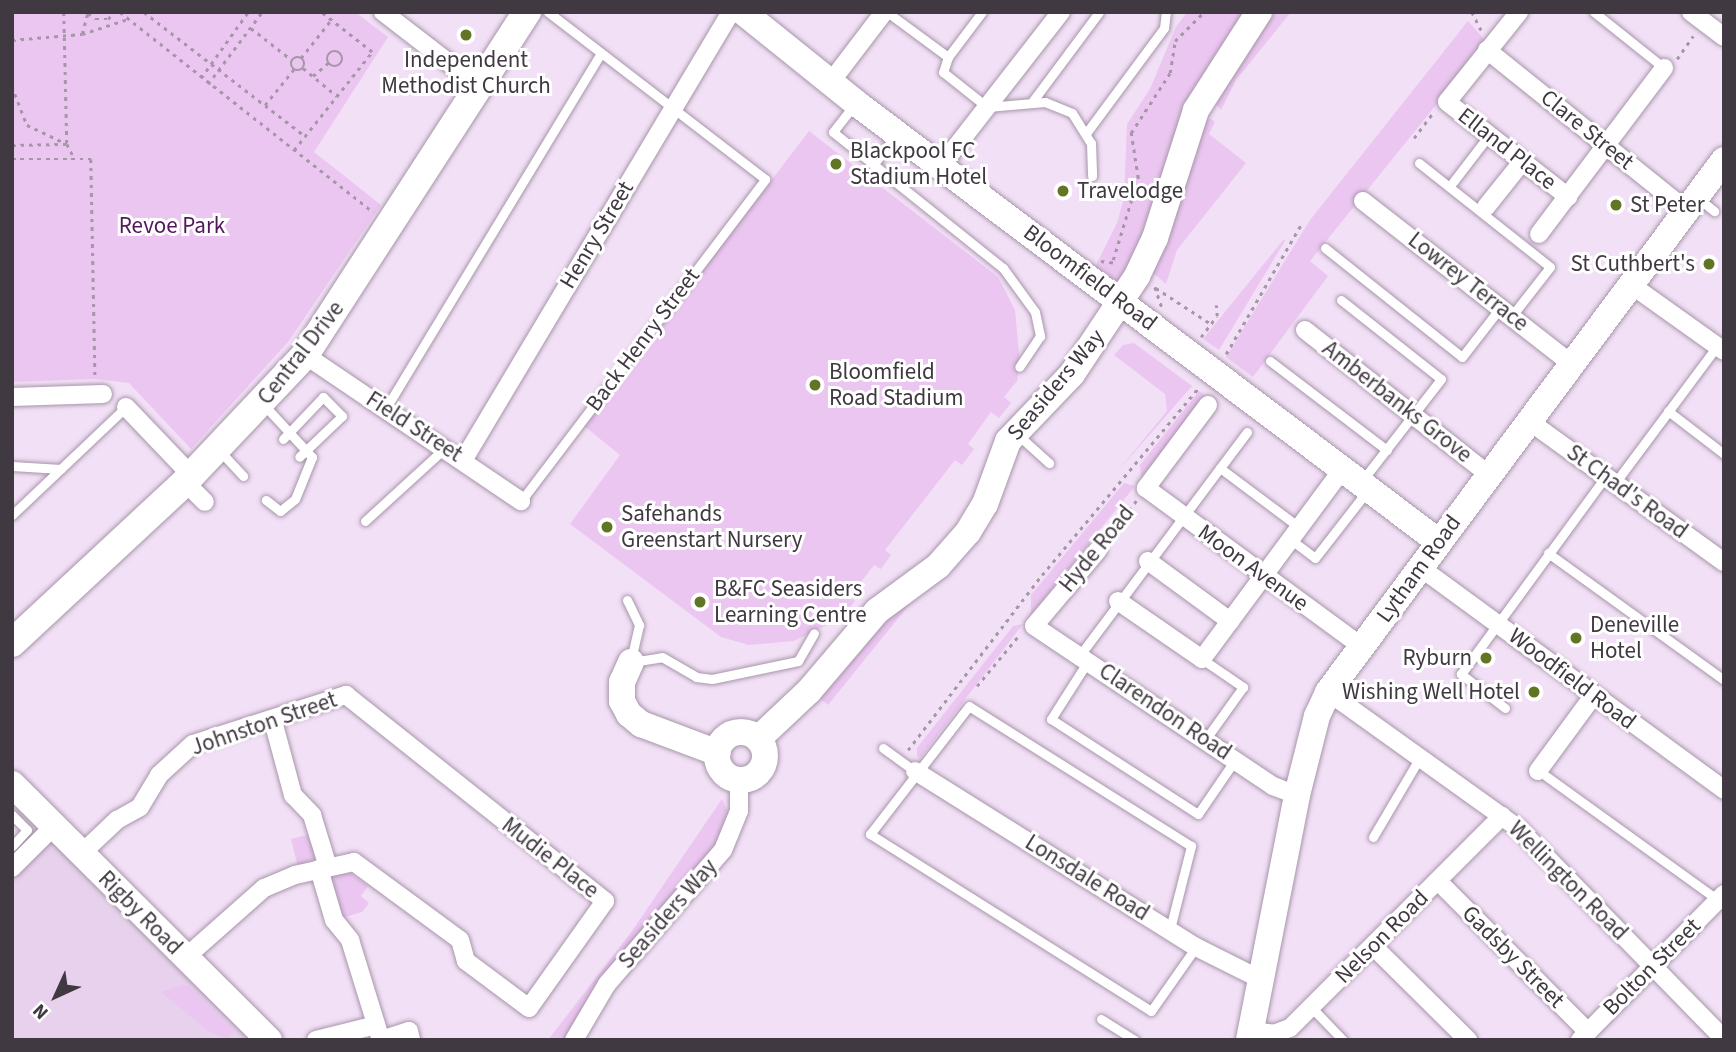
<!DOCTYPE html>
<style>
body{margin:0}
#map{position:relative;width:1736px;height:1052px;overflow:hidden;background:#f2e0f6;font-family:"Source Sans 3",sans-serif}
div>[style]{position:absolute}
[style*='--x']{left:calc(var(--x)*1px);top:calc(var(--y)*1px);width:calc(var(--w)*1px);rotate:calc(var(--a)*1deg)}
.built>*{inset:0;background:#e7d1ec}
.green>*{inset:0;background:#ebc6f1}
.path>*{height:2.5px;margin-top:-1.25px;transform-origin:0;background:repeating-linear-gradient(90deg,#a597a7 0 3.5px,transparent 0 8.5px)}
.path>.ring{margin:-1.25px;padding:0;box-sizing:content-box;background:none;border:2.5px solid #a597a7;border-radius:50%}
.roads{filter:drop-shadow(0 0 2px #a796aa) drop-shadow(0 0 2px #a796aa)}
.lane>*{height:9px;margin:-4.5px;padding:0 4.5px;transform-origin:4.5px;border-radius:4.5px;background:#fff}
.street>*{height:18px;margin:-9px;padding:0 9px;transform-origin:9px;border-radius:9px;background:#fff}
.secondary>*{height:26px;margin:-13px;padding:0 13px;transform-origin:13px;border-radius:13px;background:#fff}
.secondary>.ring{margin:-13px;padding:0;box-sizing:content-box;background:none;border:26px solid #fff;border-radius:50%}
.primary>*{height:28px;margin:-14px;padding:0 14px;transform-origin:14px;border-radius:14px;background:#fff}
.dots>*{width:19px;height:19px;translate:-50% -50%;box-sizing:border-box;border:4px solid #fff;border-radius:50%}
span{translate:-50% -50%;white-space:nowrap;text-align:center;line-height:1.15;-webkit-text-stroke:6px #fff;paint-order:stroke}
.poi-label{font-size:23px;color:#403941}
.left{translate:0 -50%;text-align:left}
.right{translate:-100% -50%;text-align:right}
.street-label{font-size:23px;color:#403941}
.park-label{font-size:23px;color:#52185d}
.frame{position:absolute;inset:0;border:14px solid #403941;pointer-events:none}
.north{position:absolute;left:21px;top:961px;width:70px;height:70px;-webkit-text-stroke:5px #fff;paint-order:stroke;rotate:225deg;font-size:19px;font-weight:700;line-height:28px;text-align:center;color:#403941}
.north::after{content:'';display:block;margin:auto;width:24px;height:32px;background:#403941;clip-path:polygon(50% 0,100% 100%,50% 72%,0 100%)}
</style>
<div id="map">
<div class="built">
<i style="clip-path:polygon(54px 826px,269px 1040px,12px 1040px,12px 868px)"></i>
</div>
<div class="green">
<i style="clip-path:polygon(12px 12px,355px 12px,388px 37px,314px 152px,381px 205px,288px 342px,191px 449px,129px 383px,95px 379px,12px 382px)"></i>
<i style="clip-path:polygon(1187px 12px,1259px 12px,1224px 64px,1122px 302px,1089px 279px,1117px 223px,1124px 198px,1127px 124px,1150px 89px,1176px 27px)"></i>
<i style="clip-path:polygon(1276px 12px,1291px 12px,1236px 80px,1221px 110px,1215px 103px,1235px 64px)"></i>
<i style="clip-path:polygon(1468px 21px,1484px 39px,1482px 48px,1310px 261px,1328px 276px,1253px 377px,1226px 357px,1310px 220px)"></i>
<i style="clip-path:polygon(1211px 119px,1215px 122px,1209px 134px,1246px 163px,1177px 250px,1166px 284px,1151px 271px,1203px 120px)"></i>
<i style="clip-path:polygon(809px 131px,998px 277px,1015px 310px,1020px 364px,1017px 381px,1004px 397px,1011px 403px,999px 418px,991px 412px,968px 444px,974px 449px,962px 465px,955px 460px,885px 550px,891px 555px,881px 569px,874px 565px,850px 596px,855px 601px,843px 617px,837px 612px,827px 625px,794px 641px,749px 645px,721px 637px,570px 524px,620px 455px,584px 426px)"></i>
<i style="clip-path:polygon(1284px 239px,1285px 241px,1219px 350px,1203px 339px)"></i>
<i style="clip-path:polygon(1134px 343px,1192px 386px,1117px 472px,1167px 411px,1165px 394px,1114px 355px,1123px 345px)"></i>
<i style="clip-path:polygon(1199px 391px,1207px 397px,1141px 478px,1140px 465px)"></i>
<i style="clip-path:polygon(1124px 483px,1135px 486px,1031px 615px,1031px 595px)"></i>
<i style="clip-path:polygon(912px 601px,828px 705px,817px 696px,883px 623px)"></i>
<i style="clip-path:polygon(1023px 624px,920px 758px,917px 756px,917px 748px,1013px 626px)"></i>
<i style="clip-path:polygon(722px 799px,728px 811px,727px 833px,576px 1040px,548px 1040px,632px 931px)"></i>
<i style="clip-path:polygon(307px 835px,317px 857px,298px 867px,291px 839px)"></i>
<i style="clip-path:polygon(347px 871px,368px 886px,361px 896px,369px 903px,362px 912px,338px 919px,329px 873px)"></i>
<i style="clip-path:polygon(183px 985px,190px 987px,235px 1031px,227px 1040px,208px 1031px,161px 992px)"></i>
</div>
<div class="path">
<i style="--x:64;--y:12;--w:132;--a:88.7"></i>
<i style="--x:67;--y:144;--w:16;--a:63"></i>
<i style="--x:120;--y:12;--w:323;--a:38.3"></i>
<i style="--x:144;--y:12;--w:203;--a:37.6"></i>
<i style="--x:1472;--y:12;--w:25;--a:63"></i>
<i style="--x:88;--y:13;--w:9;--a:41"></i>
<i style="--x:95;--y:19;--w:13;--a:0"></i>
<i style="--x:108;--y:19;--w:9;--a:-49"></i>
<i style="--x:251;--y:28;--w:52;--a:38"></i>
<i style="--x:82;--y:34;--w:48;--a:-18.1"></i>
<i style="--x:12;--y:40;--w:70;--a:-4.9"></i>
<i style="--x:82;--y:34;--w:23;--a:-75"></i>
<i class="ring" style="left:327px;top:51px;width:13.5px;height:13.5px"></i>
<i class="ring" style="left:291px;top:57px;width:11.5px;height:11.5px"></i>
<i style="--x:301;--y:58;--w:48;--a:-51.7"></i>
<i style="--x:1677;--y:59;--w:28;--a:-55"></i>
<i style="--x:303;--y:68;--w:44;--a:39.5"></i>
<i style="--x:313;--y:76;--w:20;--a:-41"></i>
<i style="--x:201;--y:78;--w:81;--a:-54.5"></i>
<i style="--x:208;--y:84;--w:90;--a:-53.1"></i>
<i style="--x:12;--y:86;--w:42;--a:69"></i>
<i style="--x:27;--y:125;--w:44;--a:25.4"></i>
<i style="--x:265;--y:105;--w:46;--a:-51.1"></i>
<i style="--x:1414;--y:138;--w:31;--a:-53"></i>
<i style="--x:12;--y:145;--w:53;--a:-1.1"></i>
<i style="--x:294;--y:150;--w:125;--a:-51.5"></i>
<i style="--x:372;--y:52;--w:65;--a:-141.9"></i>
<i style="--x:12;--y:159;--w:79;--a:0"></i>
<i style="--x:91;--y:159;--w:218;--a:88.9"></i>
<i style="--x:1113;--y:260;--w:86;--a:-73"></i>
<i style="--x:1138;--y:178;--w:46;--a:-98.8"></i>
<i style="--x:1131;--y:133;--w:72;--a:-57"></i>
<i style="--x:1170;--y:73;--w:32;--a:-81"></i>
<i style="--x:1175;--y:41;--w:41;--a:-45"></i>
<i style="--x:1101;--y:261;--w:17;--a:7"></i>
<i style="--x:1155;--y:287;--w:21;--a:71"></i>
<i style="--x:1156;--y:288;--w:66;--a:33.2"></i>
<i style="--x:1201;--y:337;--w:26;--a:-53"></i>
<i style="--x:1217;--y:316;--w:11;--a:-95"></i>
<i style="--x:1226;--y:354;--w:151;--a:-59.9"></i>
<i style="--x:1108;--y:537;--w:46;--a:-52.1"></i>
<i style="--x:977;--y:686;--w:67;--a:-50.4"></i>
<i style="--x:908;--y:750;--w:220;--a:-52.6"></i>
<i style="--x:1042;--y:575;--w:245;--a:-50.1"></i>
</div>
<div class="roads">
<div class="lane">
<i style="--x:887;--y:12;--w:76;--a:36.4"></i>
<i style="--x:948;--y:57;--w:56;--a:-52.9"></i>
<i style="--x:1594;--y:12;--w:90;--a:38.7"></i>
<i style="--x:948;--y:57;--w:16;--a:108"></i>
<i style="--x:943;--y:72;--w:56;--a:38.5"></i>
<i style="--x:987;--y:107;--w:58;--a:-4.9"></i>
<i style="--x:1045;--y:102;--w:29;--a:22"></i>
<i style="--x:1072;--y:113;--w:36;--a:58"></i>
<i style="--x:1091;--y:143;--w:33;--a:88"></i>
<i style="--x:1032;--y:102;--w:112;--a:-53.3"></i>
<i style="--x:854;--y:105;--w:34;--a:128"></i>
<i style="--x:833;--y:132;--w:218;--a:38.7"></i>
<i style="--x:1003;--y:268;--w:54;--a:54"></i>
<i style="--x:1035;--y:312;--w:25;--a:78"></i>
<i style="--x:1040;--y:336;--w:37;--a:124"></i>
<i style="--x:1087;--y:132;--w:129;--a:-53.5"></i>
<i style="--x:1164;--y:28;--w:16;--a:-83"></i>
<i style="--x:1419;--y:163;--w:167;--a:38.4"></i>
<i style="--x:1550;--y:267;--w:63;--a:128"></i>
<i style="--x:873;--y:165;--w:37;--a:-52"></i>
<i style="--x:1453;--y:182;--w:59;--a:-52.5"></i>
<i style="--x:1698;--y:198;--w:21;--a:39"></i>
<i style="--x:1325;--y:248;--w:175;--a:38.5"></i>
<i style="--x:1462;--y:357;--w:62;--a:-52.2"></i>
<i style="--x:1341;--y:300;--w:127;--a:38.3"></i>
<i style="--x:1441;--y:379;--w:130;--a:127.8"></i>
<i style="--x:1270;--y:361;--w:147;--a:37.3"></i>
<i style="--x:264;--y:405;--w:71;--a:47.3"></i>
<i style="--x:312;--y:457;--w:45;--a:112"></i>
<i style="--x:295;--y:499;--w:19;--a:141"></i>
<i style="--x:280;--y:511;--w:18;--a:-142"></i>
<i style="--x:386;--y:408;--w:415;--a:-58.8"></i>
<i style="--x:1668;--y:411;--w:71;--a:37.5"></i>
<i style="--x:1018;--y:435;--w:42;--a:42.1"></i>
<i style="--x:283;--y:439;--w:58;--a:-46.4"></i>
<i style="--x:323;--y:397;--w:27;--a:45"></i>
<i style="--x:342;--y:416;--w:59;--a:136.4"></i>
<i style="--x:218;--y:449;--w:37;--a:47"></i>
<i style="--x:12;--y:466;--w:49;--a:3.5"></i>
<i style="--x:1220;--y:468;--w:45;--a:-53.1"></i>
<i style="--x:1615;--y:483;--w:171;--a:-53.3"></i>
<i style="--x:521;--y:501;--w:404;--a:-52.8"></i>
<i style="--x:765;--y:179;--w:274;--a:-142.4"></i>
<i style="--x:12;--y:515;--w:157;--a:-43.5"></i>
<i style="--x:365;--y:521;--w:108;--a:-42.4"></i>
<i style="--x:1290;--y:539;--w:31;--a:37"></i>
<i style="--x:1315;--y:558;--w:86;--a:-52.1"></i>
<i style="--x:1548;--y:553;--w:217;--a:35.8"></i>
<i style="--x:627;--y:600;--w:28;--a:64"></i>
<i style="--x:639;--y:625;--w:37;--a:103"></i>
<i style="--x:1080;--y:655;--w:234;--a:-53.2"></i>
<i style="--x:1220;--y:468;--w:99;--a:36.8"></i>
<i style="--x:1202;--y:659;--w:50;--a:34.3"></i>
<i style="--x:1243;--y:687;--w:65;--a:125.6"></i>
<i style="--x:1088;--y:661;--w:69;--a:122.5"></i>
<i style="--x:1051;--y:719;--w:175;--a:32.9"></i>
<i style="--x:1198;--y:814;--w:65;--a:-55.6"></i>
<i style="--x:632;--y:662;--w:30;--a:-9"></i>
<i style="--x:662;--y:657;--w:39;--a:30"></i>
<i style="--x:696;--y:677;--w:16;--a:7"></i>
<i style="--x:712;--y:679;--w:88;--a:-11.8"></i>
<i style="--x:798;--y:661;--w:32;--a:-60"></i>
<i style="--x:1505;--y:708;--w:56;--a:-142.3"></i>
<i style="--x:1461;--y:674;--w:245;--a:-53.8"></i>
<i style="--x:883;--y:748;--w:39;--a:36"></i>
<i style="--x:1546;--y:776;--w:212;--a:35.8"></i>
<i style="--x:12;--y:815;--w:21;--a:45"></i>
<i style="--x:27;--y:830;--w:22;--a:133"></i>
<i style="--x:1373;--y:837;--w:91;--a:-59.5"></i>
<i style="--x:1170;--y:929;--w:86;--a:-75.8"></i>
<i style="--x:1191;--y:846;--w:262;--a:-147.8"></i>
<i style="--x:969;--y:706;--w:162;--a:127.7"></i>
<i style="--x:870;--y:834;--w:332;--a:32.2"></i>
<i style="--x:1151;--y:1011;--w:78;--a:-54.9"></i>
<i style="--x:1311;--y:1007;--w:46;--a:45.9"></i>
<i style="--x:1101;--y:1019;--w:40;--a:32"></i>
</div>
<div class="street">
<i style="--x:383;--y:12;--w:123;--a:37.7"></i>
<i style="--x:1519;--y:12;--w:115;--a:128.7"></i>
<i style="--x:1447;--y:102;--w:154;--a:38.1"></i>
<i style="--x:1691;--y:12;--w:41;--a:37.1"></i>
<i style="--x:1487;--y:50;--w:255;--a:38.8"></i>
<i style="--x:830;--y:83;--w:89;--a:-52.7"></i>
<i style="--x:941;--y:166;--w:195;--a:-52.1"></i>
<i style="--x:1363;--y:201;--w:265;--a:38"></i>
<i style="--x:1486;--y:207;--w:58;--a:-51.3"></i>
<i style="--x:1539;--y:234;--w:208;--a:-53"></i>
<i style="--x:1630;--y:284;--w:115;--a:35.5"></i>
<i style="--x:1305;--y:330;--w:234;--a:38.2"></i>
<i style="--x:305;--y:355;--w:261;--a:34.1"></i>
<i style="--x:12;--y:397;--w:91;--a:-1.9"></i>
<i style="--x:1208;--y:405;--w:104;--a:126.8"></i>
<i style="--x:1146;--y:488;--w:267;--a:36.3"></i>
<i style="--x:126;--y:407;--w:94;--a:46.3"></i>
<i style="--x:1529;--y:421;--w:241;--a:35.9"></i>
<i style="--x:464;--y:459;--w:521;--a:-59.15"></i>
<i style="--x:185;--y:482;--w:28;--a:45"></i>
<i style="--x:1098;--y:550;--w:99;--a:130.1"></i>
<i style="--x:1034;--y:626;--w:288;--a:33.8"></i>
<i style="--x:1273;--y:786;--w:26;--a:21"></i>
<i style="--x:1148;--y:561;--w:102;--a:36.2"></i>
<i style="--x:1421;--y:568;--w:376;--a:36.2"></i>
<i style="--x:1118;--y:601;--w:102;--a:34.6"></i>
<i style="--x:1202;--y:659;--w:235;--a:-53.5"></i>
<i style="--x:1328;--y:692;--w:234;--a:35.6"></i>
<i style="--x:1518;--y:828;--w:295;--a:45.7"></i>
<i style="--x:273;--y:721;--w:77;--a:74.9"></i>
<i style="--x:293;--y:795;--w:28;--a:46"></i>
<i style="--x:312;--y:815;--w:54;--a:72.9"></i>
<i style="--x:915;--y:771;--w:332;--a:32.1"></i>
<i style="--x:1196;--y:947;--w:72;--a:26.6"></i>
<i style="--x:1538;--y:771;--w:93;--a:-53.7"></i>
<i style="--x:81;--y:854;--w:50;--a:-43.4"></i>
<i style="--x:117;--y:820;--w:26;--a:-29"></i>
<i style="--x:140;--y:807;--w:37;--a:-59"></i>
<i style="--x:159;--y:775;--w:46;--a:-42.4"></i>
<i style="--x:193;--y:744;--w:161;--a:-17.8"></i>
<i style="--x:346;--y:695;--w:331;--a:38.5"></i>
<i style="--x:605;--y:901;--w:131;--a:125.4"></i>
<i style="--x:529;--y:1008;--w:79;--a:-143.3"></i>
<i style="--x:466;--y:961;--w:22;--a:-106"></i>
<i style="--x:460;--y:940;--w:132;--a:-143.7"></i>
<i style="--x:354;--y:862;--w:60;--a:167.6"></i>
<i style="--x:295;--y:875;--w:34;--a:157"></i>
<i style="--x:264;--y:888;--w:106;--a:138.5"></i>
<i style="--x:12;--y:868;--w:59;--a:-45"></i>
<i style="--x:319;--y:869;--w:53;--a:73.6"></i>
<i style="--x:334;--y:920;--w:26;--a:51"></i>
<i style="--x:350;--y:940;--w:105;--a:72.8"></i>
<i style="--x:381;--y:1040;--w:29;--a:-18"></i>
<i style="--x:409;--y:1031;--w:9;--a:77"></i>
<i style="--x:1438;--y:881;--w:213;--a:45.2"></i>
<i style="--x:1373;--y:946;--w:134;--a:44.7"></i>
<i style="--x:1251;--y:1031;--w:23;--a:7"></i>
<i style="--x:1274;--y:1034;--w:17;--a:-21"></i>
<i style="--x:1290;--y:1028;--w:300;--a:-45"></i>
<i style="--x:316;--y:1040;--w:62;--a:-14"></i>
<i style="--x:574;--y:1040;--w:65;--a:-59.5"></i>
<i style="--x:607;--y:984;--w:177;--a:-49.1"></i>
<i style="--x:723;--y:850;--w:42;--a:-67.7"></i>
<i style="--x:739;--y:811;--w:31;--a:-90"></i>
<i style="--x:1580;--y:1040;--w:205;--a:-45.4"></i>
</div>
<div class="secondary">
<i style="--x:743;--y:12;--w:145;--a:38.8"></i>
<i style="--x:856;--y:103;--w:730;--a:36.98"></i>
<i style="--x:631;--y:662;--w:22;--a:114"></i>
<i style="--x:622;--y:682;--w:19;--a:90"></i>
<i style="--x:622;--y:701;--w:15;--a:62"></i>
<i style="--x:629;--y:714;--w:16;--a:40"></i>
<i style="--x:641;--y:724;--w:82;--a:20.6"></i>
<i class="ring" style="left:717px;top:732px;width:22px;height:22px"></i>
<i style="--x:758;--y:739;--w:70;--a:-43.3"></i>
<i style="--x:809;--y:691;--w:105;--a:-49.6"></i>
<i style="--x:877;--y:611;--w:76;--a:-36.4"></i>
<i style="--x:938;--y:566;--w:45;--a:-48.6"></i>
<i style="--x:968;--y:532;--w:33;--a:-59"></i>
<i style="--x:985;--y:504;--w:67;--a:-69.9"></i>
<i style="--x:1008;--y:441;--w:93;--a:-46.3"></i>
<i style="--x:1072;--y:374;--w:118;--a:-56.4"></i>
<i style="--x:1137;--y:276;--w:42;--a:-64.7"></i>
<i style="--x:1155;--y:238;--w:134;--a:-72.2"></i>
<i style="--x:1196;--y:110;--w:117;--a:-57.3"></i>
<i style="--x:12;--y:784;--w:363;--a:44.9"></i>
<i style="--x:1249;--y:1040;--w:250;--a:-78.9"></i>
<i style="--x:1297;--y:795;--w:81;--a:-75.8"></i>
<i style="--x:1317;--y:716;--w:26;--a:-65"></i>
<i style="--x:1328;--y:692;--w:663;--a:-53.34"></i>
</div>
<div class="primary">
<i style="--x:12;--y:643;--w:236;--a:-42.9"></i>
<i style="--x:185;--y:482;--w:175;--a:-46.6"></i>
<i style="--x:305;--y:355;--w:409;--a:-57.1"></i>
</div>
</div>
<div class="dots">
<i style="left:466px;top:35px;background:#617524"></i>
<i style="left:836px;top:164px;background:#617524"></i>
<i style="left:1063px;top:191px;background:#617524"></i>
<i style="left:1616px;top:205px;background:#617524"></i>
<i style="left:1709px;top:264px;background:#617524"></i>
<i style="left:815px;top:385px;background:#617524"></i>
<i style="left:607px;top:527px;background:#617524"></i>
<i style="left:700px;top:602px;background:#617524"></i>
<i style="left:1576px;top:638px;background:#617524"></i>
<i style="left:1486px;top:658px;background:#617524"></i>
<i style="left:1534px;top:692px;background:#617524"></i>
</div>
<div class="poi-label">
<span style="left:466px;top:73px">Independent<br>Methodist Church</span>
<span class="left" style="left:850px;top:164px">Blackpool FC<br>Stadium Hotel</span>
<span class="left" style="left:1077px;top:191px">Travelodge</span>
<span class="left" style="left:1630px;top:205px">St Peter</span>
<span class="right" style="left:1695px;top:264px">St Cuthbert's</span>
<span class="left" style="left:829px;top:385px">Bloomfield<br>Road Stadium</span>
<span class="left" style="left:621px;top:527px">Safehands<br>Greenstart Nursery</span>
<span class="left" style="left:714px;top:602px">B&amp;FC Seasiders<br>Learning Centre</span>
<span class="left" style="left:1590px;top:638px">Deneville<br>Hotel</span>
<span class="right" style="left:1472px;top:658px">Ryburn</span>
<span class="right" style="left:1520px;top:692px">Wishing Well Hotel</span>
</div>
<div class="street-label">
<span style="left:1587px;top:130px;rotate:39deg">Clare Street</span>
<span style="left:1507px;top:149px;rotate:38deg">Elland Place</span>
<span style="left:597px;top:235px;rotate:-59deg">Henry Street</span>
<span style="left:1090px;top:278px;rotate:37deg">Bloomfield Road</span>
<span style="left:1468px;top:282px;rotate:38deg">Lowrey Terrace</span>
<span style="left:643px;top:340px;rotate:-53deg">Back Henry Street</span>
<span style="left:301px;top:353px;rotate:-52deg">Central Drive</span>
<span style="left:1056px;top:385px;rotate:-50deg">Seasiders Way</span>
<span style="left:1397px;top:402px;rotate:38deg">Amberbanks Grove</span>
<span style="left:414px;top:427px;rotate:33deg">Field Street</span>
<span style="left:1627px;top:492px;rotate:36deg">St Chad's Road</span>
<span style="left:1097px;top:549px;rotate:-51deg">Hyde Road</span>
<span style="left:1253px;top:568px;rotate:36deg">Moon Avenue</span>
<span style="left:1419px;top:569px;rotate:-54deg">Lytham Road</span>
<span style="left:1572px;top:679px;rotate:37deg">Woodfield Road</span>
<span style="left:1165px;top:712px;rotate:34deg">Clarendon Road</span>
<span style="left:264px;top:724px;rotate:-19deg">Johnston Street</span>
<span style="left:550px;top:858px;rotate:38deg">Mudie Place</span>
<span style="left:1087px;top:878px;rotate:32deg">Lonsdale Road</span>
<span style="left:1568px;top:881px;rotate:45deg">Wellington Road</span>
<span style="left:140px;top:913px;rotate:45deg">Rigby Road</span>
<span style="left:668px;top:914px;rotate:-49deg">Seasiders Way</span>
<span style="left:1382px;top:937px;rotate:-45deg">Nelson Road</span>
<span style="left:1513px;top:957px;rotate:45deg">Gadsby Street</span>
<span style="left:1652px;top:967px;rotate:-45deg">Bolton Street</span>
</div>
<div class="park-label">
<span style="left:172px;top:226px">Revoe Park</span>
</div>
<div class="frame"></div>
<div class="north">N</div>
</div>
